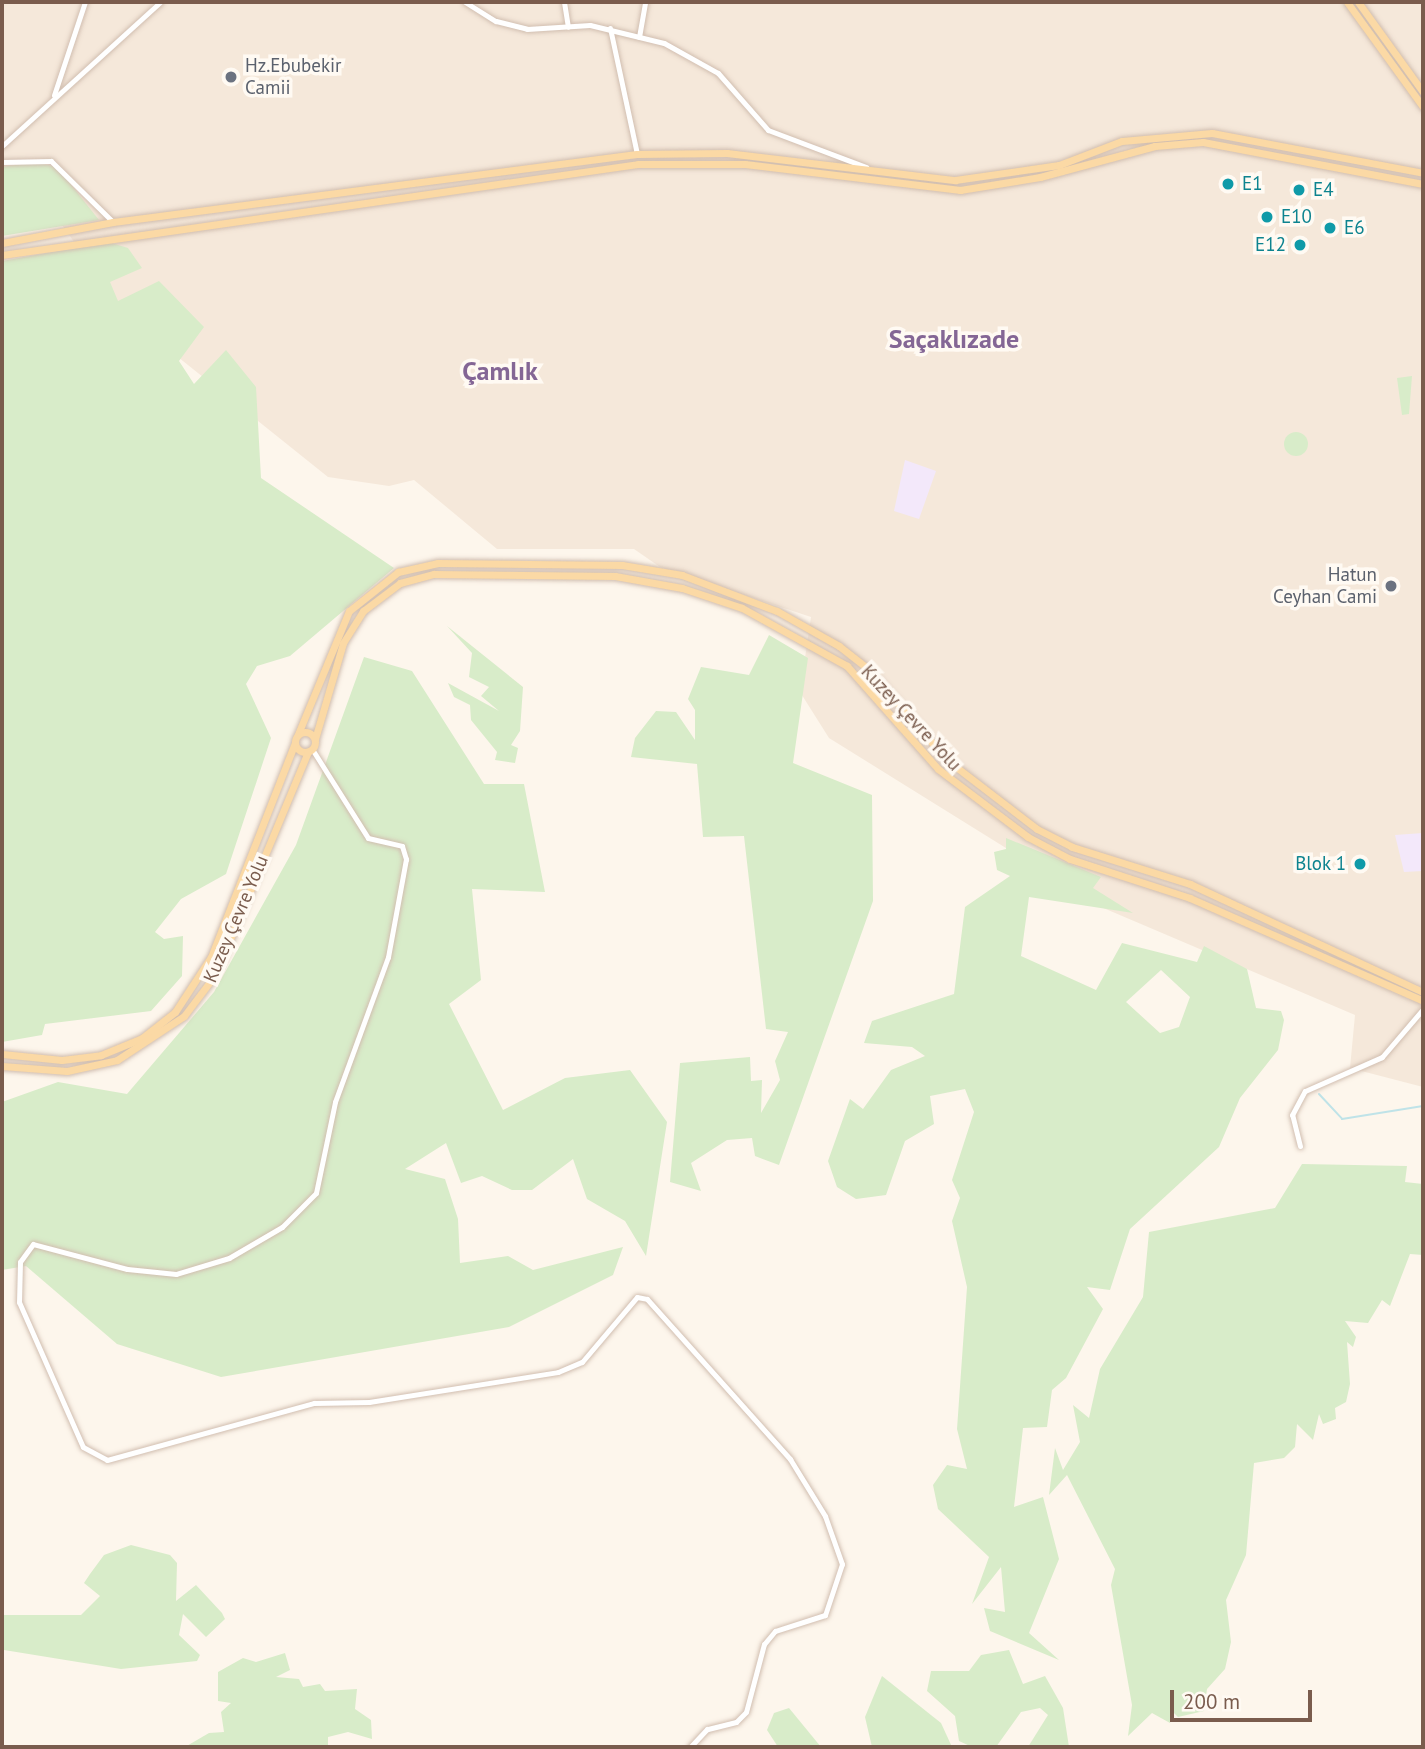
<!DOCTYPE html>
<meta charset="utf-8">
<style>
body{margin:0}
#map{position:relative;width:1425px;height:1749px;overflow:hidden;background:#fdf6ec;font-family:"PT Sans",sans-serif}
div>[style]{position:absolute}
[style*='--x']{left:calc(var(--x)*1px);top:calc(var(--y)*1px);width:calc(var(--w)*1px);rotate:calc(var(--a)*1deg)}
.residential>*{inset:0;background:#f5e8da}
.education>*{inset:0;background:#f3e8fa}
.green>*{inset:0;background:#d8ecc9}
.round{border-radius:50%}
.stream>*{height:2px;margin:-1px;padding:0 1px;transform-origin:1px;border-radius:1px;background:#bfe3e8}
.roads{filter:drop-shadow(0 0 2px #d1beb0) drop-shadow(0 0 2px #d1beb0)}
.minor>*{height:5px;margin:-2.5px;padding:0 2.5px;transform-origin:2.5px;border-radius:2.5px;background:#fff}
.major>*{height:7px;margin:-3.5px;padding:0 3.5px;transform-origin:3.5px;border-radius:3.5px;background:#fbd9a5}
.major>.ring{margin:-3.5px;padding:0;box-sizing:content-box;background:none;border:7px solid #fbd9a5;border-radius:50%}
.dots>*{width:19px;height:19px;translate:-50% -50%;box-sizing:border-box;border:4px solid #fffaf3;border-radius:50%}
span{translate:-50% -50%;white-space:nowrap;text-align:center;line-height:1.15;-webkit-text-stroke:7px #fffaf3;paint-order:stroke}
.worship-label{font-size:19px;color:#5b616d}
.left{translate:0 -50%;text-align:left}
.right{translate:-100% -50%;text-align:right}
.culture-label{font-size:19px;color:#0d838f}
.street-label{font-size:19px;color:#7a5c4d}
.district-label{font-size:26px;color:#846695;font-weight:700}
.frame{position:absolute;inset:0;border:4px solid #7a5c4d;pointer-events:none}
.scale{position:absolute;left:1170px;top:1690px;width:142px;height:32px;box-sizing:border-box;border:4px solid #7a5c4d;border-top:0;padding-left:9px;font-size:21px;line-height:24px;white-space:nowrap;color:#7a5c4d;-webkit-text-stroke:5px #fffaf3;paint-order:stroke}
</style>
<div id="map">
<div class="residential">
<i style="clip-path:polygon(2px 2px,1423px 2px,1423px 1087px,1350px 1068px,1355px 1015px,1101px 907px,829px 738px,800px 692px,811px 617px,660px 567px,634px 549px,497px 549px,414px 480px,389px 486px,328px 477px,128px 317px,24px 172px,2px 175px)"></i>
</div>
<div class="education">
<i style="clip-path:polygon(905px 460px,936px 471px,919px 519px,894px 511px)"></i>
<i style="clip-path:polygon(1423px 833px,1423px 871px,1404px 872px,1395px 835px)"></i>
</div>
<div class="green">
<i style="clip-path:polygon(34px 162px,57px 167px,99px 220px,2px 236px,2px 167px)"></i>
<i style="clip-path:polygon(108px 242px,128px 248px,142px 268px,110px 282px,118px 301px,159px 281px,204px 327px,179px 361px,194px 384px,226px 350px,256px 387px,261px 478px,394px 568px,290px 656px,257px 666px,246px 684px,271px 738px,226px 874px,181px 899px,155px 932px,164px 939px,183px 936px,182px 976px,151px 1011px,45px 1024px,42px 1035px,2px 1042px,2px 261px)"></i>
<i style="clip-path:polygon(1412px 376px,1409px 414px,1402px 415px,1397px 378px)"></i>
<i class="round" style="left:1284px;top:432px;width:24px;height:24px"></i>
<i style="clip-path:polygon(447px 626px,523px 687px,520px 731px,511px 745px,518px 748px,515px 763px,495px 760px,497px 752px,471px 720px,470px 705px,454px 697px,448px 683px,499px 711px,481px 696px,489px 687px,469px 677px,472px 653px)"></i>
<i style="clip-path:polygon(769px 635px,808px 658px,793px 763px,872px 795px,873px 901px,779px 1165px,755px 1156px,752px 1138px,727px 1140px,691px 1163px,701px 1191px,670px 1182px,680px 1063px,750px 1057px,751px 1081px,762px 1080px,761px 1113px,780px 1080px,775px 1061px,788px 1032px,766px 1029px,744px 836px,703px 837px,697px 764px,631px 757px,635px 738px,656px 711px,676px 712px,695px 740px,695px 710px,688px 699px,701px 667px,749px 675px)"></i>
<i style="clip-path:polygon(364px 657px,412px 671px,484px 784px,524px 784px,545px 892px,472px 889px,481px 980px,449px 1004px,503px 1110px,565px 1078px,630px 1070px,667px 1122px,646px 1256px,625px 1221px,587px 1199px,573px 1159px,532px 1190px,512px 1190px,482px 1176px,461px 1183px,446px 1143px,405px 1169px,445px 1179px,458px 1219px,460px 1263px,508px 1256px,533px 1270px,623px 1247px,613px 1275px,509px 1327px,221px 1377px,117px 1344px,26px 1266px,2px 1270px,2px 1102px,58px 1082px,127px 1094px,214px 992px,296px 845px)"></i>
<i style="clip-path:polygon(evenodd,1006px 838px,1101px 877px,1093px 888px,1133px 913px,1029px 897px,1021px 956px,1096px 990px,1122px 943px,1197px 962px,1204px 946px,1247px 969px,1256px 1008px,1281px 1011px,1284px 1020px,1278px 1050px,1240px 1098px,1219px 1147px,1130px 1229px,1110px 1290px,1087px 1287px,1103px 1309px,1066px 1378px,1052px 1390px,1047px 1427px,1023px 1428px,1014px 1507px,1043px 1497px,1059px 1559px,1029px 1633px,1059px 1660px,990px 1631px,984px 1608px,1005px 1612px,1001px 1567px,972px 1604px,989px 1557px,938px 1509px,933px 1485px,947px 1465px,967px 1469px,957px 1429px,967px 1287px,952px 1221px,960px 1198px,952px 1180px,974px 1112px,965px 1089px,930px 1096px,934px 1124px,905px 1141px,886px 1195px,856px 1199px,837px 1187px,828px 1161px,850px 1099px,863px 1109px,891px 1070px,925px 1056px,912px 1047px,864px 1043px,872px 1021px,954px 994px,965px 907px,1010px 876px,997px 870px,994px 852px,1006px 849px,1006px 838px,1161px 970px,1190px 997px,1179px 1027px,1160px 1033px,1126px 1002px,1161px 970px)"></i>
<i style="clip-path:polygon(1302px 1164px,1407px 1166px,1405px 1182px,1423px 1184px,1423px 1255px,1410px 1254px,1390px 1306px,1382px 1300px,1368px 1323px,1345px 1321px,1356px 1337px,1353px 1347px,1347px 1342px,1350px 1384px,1346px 1402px,1335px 1408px,1336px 1419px,1323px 1424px,1319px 1414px,1313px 1440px,1297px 1424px,1295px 1447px,1284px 1458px,1254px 1463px,1246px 1555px,1226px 1600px,1231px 1642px,1225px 1669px,1207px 1689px,1204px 1711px,1178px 1717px,1172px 1711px,1170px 1723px,1152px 1713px,1128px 1736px,1132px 1705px,1111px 1585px,1115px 1569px,1067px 1475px,1049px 1495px,1055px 1448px,1063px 1470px,1080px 1442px,1073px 1405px,1089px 1418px,1100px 1369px,1143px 1297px,1149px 1232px,1275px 1208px)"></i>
<i style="clip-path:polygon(131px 1545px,170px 1555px,177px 1563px,176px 1601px,196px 1585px,222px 1613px,225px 1619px,206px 1637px,183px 1614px,179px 1635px,200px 1655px,197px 1661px,121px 1669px,4px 1650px,3px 1615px,81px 1615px,100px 1596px,84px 1583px,90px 1574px,104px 1555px)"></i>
<i style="clip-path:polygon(1009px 1650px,1023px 1684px,1045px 1676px,1063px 1708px,1069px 1747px,1028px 1747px,1048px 1715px,1040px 1708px,1021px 1712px,996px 1747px,972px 1747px,959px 1741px,955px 1716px,927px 1691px,931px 1671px,969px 1671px,981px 1655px)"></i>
<i style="clip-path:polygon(285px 1653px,290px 1670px,276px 1677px,299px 1679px,303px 1687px,320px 1684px,325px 1691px,357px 1689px,355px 1709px,371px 1720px,372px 1739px,348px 1732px,328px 1737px,328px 1747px,185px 1747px,209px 1733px,224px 1732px,221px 1712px,231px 1703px,218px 1701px,218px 1672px,243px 1658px,256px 1662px)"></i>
<i style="clip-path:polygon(882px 1676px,941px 1723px,952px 1747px,872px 1747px,865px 1717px)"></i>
<i style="clip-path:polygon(789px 1708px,821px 1747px,778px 1747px,767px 1730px,774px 1713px)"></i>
</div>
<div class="stream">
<i style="--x:1319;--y:1094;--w:34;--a:47"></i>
<i style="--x:1342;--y:1119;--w:82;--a:-9.1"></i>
</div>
<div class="roads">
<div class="minor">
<i style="--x:465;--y:2;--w:36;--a:32"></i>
<i style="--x:496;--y:21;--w:32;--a:14"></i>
<i style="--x:527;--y:29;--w:63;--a:-3.6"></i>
<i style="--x:590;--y:25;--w:76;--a:13.7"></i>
<i style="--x:664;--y:43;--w:62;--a:29.1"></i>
<i style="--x:718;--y:73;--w:76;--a:48.7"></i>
<i style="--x:768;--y:130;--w:105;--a:20.7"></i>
<i style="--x:564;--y:2;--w:25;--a:81"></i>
<i style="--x:610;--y:28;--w:129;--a:77.9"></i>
<i style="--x:639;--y:37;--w:36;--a:-80"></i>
<i style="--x:54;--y:95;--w:98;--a:-71.6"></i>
<i style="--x:2;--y:146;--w:214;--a:-42.3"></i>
<i style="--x:2;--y:162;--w:49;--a:-1.2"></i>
<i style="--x:51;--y:161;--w:87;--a:44.5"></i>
<i style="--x:312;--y:749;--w:105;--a:57.8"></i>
<i style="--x:368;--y:838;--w:35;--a:13"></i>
<i style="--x:402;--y:846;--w:14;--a:73"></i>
<i style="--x:406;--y:859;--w:100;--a:100.4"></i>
<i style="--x:388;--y:957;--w:154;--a:110.1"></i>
<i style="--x:335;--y:1102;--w:93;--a:101.8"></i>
<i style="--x:316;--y:1193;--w:48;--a:135"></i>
<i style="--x:282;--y:1227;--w:61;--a:149.7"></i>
<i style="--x:229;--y:1258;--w:55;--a:163.2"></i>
<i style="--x:176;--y:1274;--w:49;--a:-174.2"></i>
<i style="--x:127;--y:1269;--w:97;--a:-165.1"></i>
<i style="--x:33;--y:1244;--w:22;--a:126"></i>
<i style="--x:20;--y:1262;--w:40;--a:91.4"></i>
<i style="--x:19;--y:1302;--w:158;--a:66.2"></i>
<i style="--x:83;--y:1447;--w:27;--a:28"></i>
<i style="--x:107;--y:1460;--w:215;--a:-15.4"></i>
<i style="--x:314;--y:1403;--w:55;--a:-1"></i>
<i style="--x:369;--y:1402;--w:191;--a:-9"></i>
<i style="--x:558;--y:1372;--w:26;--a:-23"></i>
<i style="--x:582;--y:1362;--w:85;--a:-49.8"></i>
<i style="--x:637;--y:1297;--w:10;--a:11"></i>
<i style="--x:647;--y:1299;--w:215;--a:48.2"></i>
<i style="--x:790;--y:1459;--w:67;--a:58.4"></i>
<i style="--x:825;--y:1516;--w:51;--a:70.5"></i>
<i style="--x:842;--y:1564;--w:54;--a:108.4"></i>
<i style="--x:825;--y:1615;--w:52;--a:162.3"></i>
<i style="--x:775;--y:1631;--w:17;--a:130"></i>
<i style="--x:764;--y:1644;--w:70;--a:104.8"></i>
<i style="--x:746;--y:1712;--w:14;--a:135"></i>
<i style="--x:736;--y:1722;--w:30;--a:166"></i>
<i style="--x:707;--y:1729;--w:25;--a:133"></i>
<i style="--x:1300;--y:1146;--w:32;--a:-104"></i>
<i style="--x:1292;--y:1115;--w:27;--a:-62"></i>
<i style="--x:1305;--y:1091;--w:84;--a:-23.8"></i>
<i style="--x:1382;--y:1057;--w:63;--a:-49.5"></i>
</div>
<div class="major">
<i style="--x:1347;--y:2;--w:130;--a:54.1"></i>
<i style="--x:1358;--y:2;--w:111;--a:54.2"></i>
<i style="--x:2;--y:243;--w:113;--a:-10.7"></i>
<i style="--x:113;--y:222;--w:528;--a:-7.39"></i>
<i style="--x:637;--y:154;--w:90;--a:-0.6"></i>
<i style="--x:727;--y:153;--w:230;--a:6.8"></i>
<i style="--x:955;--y:180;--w:105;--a:-8.2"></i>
<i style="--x:1059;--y:165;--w:67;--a:-20.9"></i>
<i style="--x:1122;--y:141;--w:90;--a:-5.1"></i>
<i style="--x:1212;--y:133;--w:215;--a:10.7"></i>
<i style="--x:2;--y:255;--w:642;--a:-8.14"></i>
<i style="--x:638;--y:164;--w:107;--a:0"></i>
<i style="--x:745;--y:164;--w:217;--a:6.9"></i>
<i style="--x:960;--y:190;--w:81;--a:-9.2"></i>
<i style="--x:1040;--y:177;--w:119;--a:-15.1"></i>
<i style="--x:1155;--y:146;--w:48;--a:-4.8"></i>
<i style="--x:1203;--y:142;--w:224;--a:10.8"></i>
<i class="ring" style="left:295px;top:732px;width:13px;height:13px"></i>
<i style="--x:298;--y:734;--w:133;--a:-67.5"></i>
<i style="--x:349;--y:611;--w:63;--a:-38.5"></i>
<i style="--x:398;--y:572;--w:41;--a:-12.7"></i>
<i style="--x:438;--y:563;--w:184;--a:0.6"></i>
<i style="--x:622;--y:565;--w:61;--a:9.5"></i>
<i style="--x:682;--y:575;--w:102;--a:20.8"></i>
<i style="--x:777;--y:611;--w:71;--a:29.4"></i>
<i style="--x:839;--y:646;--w:34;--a:38"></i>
<i style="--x:866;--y:667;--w:123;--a:48.9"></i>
<i style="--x:947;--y:760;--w:113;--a:37.5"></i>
<i style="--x:1037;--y:829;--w:39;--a:27"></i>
<i style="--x:1072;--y:847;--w:124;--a:17.4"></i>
<i style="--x:1190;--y:884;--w:257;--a:24.9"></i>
<i style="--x:315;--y:739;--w:100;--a:-73.7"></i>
<i style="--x:343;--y:643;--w:38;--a:-58"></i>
<i style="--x:363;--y:611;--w:46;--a:-37.1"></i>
<i style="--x:400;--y:583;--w:35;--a:-15"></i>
<i style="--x:434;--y:574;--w:181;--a:0.6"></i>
<i style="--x:615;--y:576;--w:68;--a:10.2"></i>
<i style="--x:682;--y:588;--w:63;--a:18.4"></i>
<i style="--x:742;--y:608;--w:120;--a:28.9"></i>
<i style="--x:847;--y:666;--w:137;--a:48.5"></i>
<i style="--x:938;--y:769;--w:113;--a:37.1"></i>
<i style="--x:1028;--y:837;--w:47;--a:27.6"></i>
<i style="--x:1070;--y:859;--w:126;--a:18"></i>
<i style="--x:1190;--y:898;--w:255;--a:23.8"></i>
<i style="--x:2;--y:1054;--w:60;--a:5.7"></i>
<i style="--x:62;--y:1060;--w:39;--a:-7"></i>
<i style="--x:101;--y:1055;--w:44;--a:-22.5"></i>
<i style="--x:142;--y:1038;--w:42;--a:-38.2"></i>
<i style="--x:175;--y:1012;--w:66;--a:-56.8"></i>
<i style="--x:211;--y:957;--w:230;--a:-68.6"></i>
<i style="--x:2;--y:1066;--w:65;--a:4.4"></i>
<i style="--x:67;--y:1071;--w:51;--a:-12.4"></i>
<i style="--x:117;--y:1060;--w:80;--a:-33.3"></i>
<i style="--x:184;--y:1016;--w:51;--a:-52.9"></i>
<i style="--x:215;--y:975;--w:242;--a:-67.4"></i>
</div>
</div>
<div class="dots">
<i style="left:231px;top:77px;background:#6b7280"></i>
<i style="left:1228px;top:184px;background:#0f9aa8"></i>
<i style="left:1299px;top:190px;background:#0f9aa8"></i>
<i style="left:1267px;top:217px;background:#0f9aa8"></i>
<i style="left:1330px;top:228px;background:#0f9aa8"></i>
<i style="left:1300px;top:245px;background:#0f9aa8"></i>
<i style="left:1391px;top:586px;background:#6b7280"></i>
<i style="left:1360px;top:864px;background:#0f9aa8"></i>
</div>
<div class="worship-label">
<span class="left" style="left:245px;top:77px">Hz.Ebubekir<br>Camii</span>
<span class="right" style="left:1377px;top:586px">Hatun<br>Ceyhan Cami</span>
</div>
<div class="culture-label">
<span class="left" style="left:1242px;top:184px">E1</span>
<span class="left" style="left:1313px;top:190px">E4</span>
<span class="left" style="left:1281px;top:217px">E10</span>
<span class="left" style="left:1344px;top:228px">E6</span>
<span class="right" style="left:1286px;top:245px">E12</span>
<span class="right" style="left:1346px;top:864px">Blok 1</span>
</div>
<div class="street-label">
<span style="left:911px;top:718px;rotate:47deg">Kuzey Çevre Yolu</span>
<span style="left:236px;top:919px;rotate:-67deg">Kuzey Çevre Yolu</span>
</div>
<div class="district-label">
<span style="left:954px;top:339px">Saçaklızade</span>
<span style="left:500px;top:371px">Çamlık</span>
</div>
<div class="frame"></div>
<div class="scale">200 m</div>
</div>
